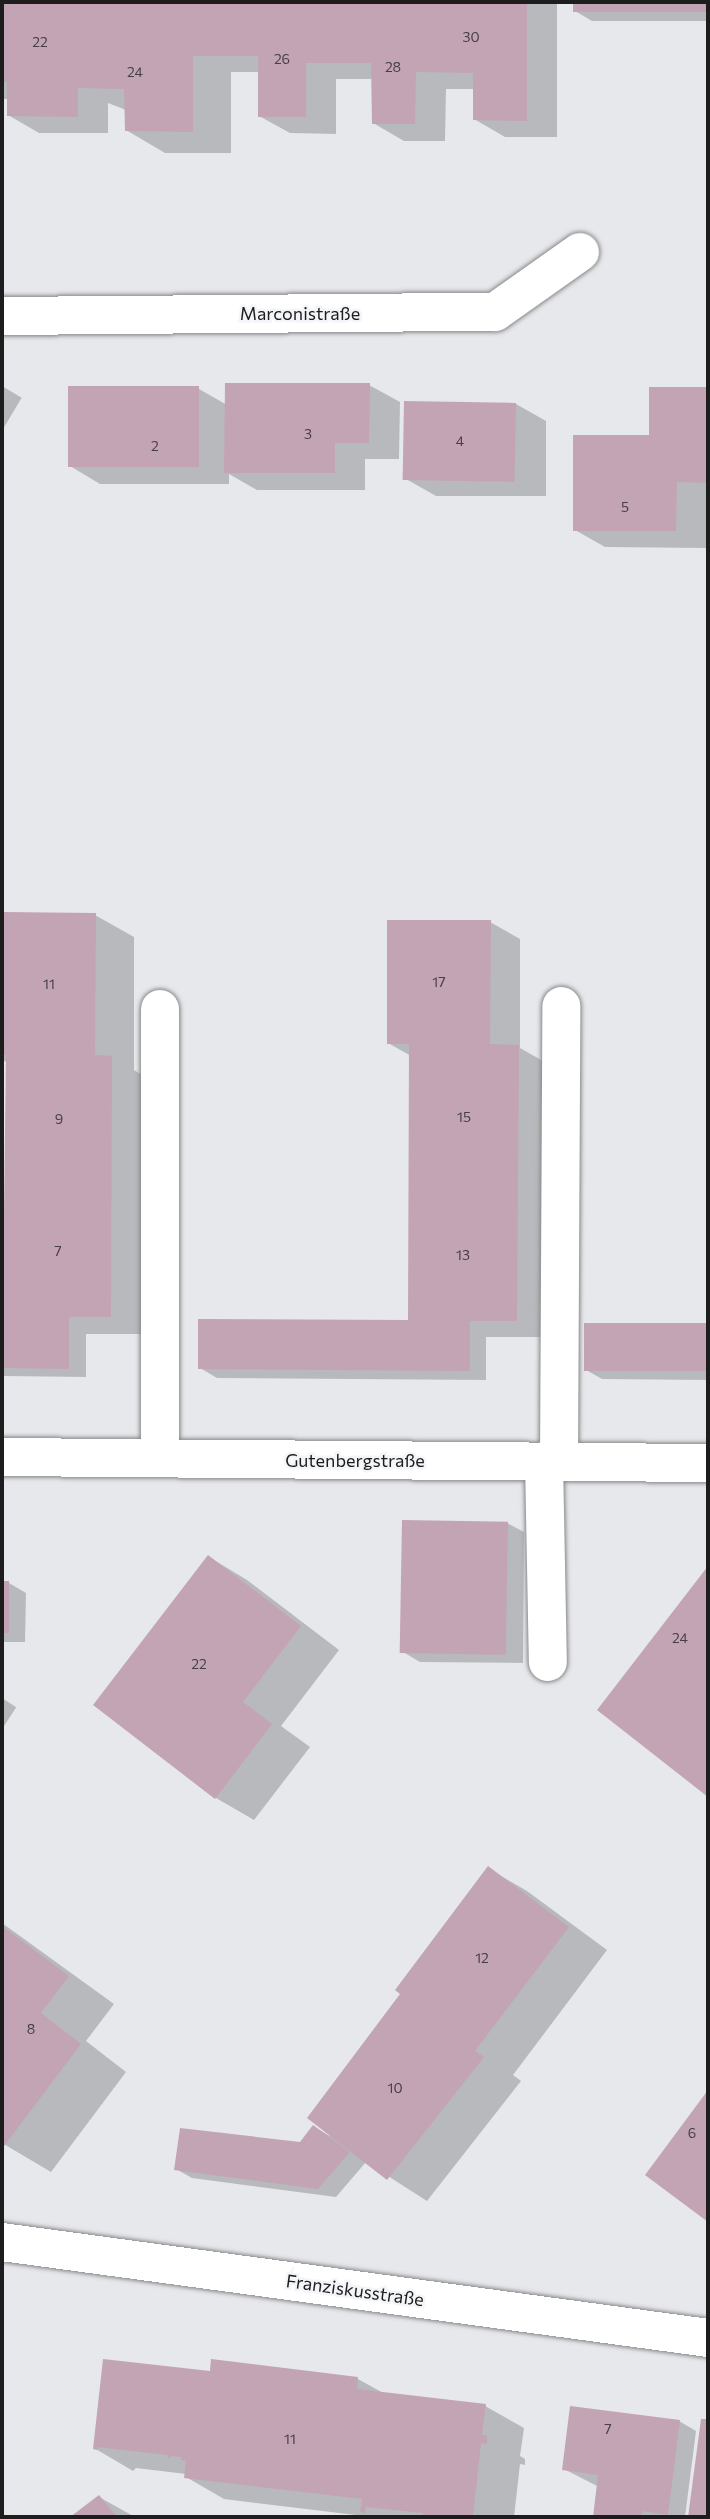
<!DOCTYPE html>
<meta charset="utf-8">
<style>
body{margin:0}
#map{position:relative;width:710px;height:2519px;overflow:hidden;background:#e7e8eb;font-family:Commissioner,sans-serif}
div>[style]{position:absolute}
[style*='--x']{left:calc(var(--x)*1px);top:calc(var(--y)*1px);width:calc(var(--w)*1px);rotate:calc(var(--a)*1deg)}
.shadow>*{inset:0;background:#0003;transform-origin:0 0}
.building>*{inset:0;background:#c3a4b4;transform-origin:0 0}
.roads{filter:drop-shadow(0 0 2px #89898c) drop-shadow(0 0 2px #89898c)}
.minor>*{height:38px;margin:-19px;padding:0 19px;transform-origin:19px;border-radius:19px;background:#fff}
span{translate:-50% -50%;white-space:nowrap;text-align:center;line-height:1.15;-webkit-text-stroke:5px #f4f5f8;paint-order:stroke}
.number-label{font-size:14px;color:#463f44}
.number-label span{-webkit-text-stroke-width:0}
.street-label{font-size:18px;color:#1d1d1e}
.frame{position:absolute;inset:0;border:4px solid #1d1d1e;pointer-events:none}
</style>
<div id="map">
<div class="shadow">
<i style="clip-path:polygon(2px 2px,557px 2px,557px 137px,505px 137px,474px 119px,474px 89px,446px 89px,445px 141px,404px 141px,373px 123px,373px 79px,336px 79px,336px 134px,290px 133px,259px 116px,259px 72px,231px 72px,231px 153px,165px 153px,126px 130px,126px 110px,108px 103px,108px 133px,39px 133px,8px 115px,8px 99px,2px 99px)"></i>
<i style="clip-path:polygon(575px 2px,708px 2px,708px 21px,592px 21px,575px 11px)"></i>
<i style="clip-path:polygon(369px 385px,400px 402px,399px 459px,365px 459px,365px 490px,257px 490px,229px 474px,229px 484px,100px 484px,70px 466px,199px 389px,227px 405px)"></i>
<i style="left:2px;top:386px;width:23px;height:101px;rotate:31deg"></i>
<i style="clip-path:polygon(650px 389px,708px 389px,706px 548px,605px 547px,575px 530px,651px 437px)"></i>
<i style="clip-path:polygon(516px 404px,546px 421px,546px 496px,436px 496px,406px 479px)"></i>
<i style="clip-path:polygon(2px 914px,95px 915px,134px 937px,134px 1070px,142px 1075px,141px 1334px,86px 1334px,86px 1377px,2px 1376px,2px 1320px,12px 1320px,7px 1063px,2px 1059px)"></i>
<i style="clip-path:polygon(490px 922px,520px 939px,520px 1048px,557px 1069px,547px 1337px,486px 1337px,486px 1380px,217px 1378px,200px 1368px,415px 1322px,411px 1056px,388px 1043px)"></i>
<i style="clip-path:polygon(586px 1325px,708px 1326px,708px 1380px,602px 1379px,586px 1370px)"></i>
<i style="clip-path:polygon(507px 1523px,524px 1532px,523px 1663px,420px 1662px,403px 1652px)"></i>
<i style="clip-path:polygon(209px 1557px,247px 1580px,339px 1650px,281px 1726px,310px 1747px,254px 1820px,216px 1798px)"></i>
<i style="clip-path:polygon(708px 1569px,708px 1795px,599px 1710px)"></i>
<i style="clip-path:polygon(2px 1583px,9px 1583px,26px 1593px,25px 1642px,2px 1642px)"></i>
<i style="left:2px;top:1698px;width:17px;height:110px;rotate:33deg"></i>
<i style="clip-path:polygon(489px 1869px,527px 1891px,607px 1950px,513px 2075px,521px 2081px,427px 2201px,366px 2162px,336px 2197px,192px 2178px,176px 2169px,301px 2143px,314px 2127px,330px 2136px,403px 1993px)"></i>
<i style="clip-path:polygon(2px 1923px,114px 2004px,86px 2041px,126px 2072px,51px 2172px,2px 2143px)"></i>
<i style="clip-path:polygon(708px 2093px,708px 2220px,648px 2175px)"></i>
<i style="clip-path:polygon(213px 2361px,358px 2379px,385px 2394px,485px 2406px,524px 2428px,520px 2456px,525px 2459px,525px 2465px,520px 2464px,514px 2517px,372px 2517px,224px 2499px,186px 2477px,186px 2474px,136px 2468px,133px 2471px,94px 2448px,211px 2373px)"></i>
<i style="clip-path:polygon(703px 2420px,708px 2421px,708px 2517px,689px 2517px)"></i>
<i style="clip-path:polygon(679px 2421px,696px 2431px,685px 2517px,595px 2517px,599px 2487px,564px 2469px)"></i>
<i style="clip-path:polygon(99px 2497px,135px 2517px,73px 2517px)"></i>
</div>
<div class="building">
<i style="clip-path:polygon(2px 2px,527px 2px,527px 121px,473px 120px,473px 73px,416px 72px,415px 124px,372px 124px,371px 63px,306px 63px,306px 117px,258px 117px,258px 56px,193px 56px,193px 132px,125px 131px,124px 89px,78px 88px,78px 117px,7px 116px,7px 82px,2px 82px)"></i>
<i style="left:573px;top:2px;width:135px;height:10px"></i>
<i style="clip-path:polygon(225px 383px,370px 383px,369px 443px,335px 443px,335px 473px,224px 473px)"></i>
<i style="left:68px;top:386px;width:131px;height:81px"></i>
<i style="clip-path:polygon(649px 387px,708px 387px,708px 483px,677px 482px,676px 531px,573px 531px,573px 435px,649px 435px)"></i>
<i style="left:404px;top:401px;width:112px;height:79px;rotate:1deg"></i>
<i style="clip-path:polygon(2px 912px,96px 913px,95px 1055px,112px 1056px,111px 1317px,69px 1317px,69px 1369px,2px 1368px,6px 1055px,2px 1055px)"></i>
<i style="clip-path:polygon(387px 920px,491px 920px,490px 1044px,519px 1045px,517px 1321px,470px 1321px,470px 1371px,198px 1369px,198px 1319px,408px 1320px,409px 1044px,387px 1044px)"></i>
<i style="left:584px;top:1323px;width:124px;height:48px"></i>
<i style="left:402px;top:1520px;width:106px;height:133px;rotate:1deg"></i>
<i style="clip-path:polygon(208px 1555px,301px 1626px,243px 1702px,272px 1724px,215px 1799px,93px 1705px)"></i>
<i style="clip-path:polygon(708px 1566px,708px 1797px,597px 1710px)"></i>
<i style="left:2px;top:1581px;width:7px;height:52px"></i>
<i style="clip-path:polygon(488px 1866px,569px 1927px,475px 2051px,484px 2057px,387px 2180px,307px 2118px,400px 1994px,395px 1990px)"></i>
<i style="clip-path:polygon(2px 1926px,69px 1976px,41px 2013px,81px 2044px,4px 2146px)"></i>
<i style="clip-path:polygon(708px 2090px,708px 2222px,645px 2175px)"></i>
<i style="clip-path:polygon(313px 2125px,350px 2152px,318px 2189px,174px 2170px,180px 2128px,300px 2142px)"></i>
<i style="clip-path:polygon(103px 2359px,210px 2371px,211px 2359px,358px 2377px,357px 2389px,486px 2404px,482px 2435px,487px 2435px,487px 2444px,481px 2443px,473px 2517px,422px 2517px,423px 2513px,366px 2507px,365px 2513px,360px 2512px,362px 2499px,184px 2478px,186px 2461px,181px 2460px,181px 2457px,171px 2456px,170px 2459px,167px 2455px,97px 2447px,97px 2450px,93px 2449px)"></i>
<i style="clip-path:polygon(570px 2406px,680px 2420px,668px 2515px,642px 2511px,641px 2517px,593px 2517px,598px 2475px,562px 2470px)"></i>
<i style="clip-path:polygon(701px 2419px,708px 2419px,708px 2517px,688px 2517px)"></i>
<i style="clip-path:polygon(99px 2495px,117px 2517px,70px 2517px)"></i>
</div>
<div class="roads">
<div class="minor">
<i style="--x:2;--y:316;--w:493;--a:-0.5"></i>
<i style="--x:495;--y:312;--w:104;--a:-35.2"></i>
<i style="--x:160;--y:1009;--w:449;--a:90"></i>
<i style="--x:2;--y:1457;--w:706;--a:0.49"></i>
<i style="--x:544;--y:1461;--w:201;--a:88.9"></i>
<i style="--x:559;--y:1462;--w:456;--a:-89.7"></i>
<i style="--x:2;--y:2242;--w:712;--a:7.74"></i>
</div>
</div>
<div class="number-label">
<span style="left:471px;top:37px">30</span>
<span style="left:40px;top:42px">22</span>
<span style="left:282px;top:59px">26</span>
<span style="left:393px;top:67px">28</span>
<span style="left:135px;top:72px">24</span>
<span style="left:308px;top:434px">3</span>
<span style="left:460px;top:441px">4</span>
<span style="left:155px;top:446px">2</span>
<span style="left:625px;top:507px">5</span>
<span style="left:439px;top:982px">17</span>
<span style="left:49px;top:984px">11</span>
<span style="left:464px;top:1117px">15</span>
<span style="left:59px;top:1119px">9</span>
<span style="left:58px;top:1251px">7</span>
<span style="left:463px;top:1255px">13</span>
<span style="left:680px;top:1638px">24</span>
<span style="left:199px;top:1664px">22</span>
<span style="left:482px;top:1958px">12</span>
<span style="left:31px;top:2029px">8</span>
<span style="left:395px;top:2088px">10</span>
<span style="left:692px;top:2133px">6</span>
<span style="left:608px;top:2429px">7</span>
<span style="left:290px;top:2439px">11</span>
</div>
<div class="street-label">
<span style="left:300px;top:313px">Marconistraße</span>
<span style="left:355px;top:1460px">Gutenbergstraße</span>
<span style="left:355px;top:2290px;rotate:8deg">Franziskusstraße</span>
</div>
<div class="frame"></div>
</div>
